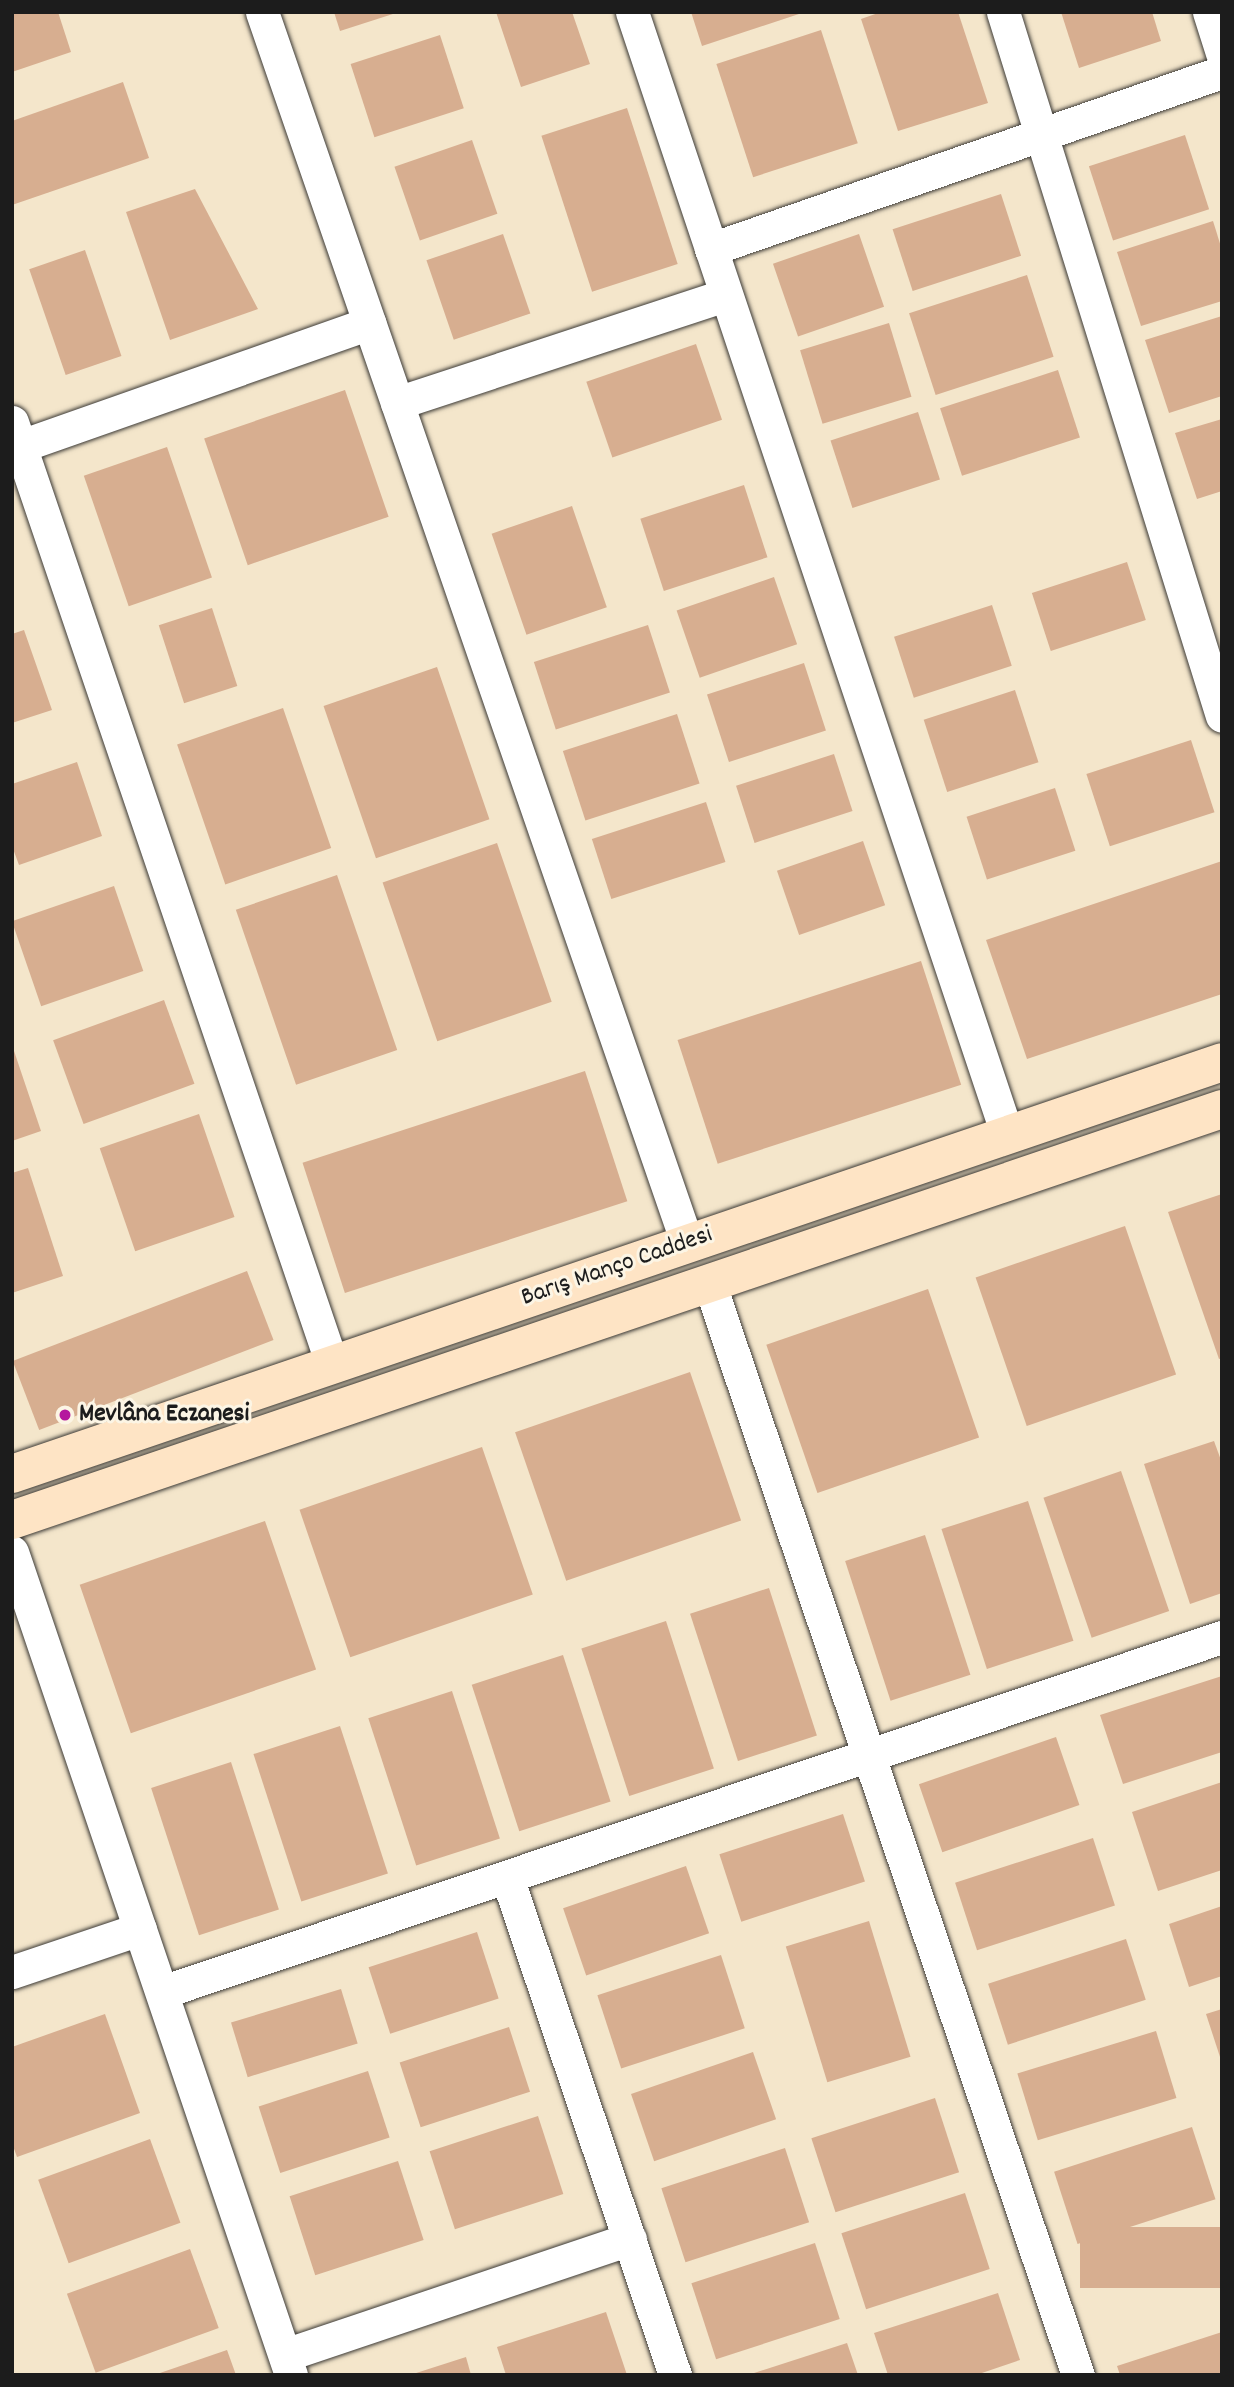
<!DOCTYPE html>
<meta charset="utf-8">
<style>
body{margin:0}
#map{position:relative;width:1234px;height:2387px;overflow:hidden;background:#f4e6cb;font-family:Dekko,sans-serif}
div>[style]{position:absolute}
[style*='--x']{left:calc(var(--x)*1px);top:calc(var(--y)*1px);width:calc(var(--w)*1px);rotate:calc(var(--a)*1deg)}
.building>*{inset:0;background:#d7ae90;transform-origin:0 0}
.roads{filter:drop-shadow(0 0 2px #3c3a36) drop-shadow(0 0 2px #3c3a36)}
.street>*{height:33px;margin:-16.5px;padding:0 16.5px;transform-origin:16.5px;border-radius:16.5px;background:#fff}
.secondary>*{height:38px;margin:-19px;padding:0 19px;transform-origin:19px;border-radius:19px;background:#fee4c5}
.dots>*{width:19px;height:19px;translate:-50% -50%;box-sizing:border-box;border:4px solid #fcf5e5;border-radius:50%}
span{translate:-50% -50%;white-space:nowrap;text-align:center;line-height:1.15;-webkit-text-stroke:6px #fcf5e5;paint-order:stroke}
.street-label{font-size:26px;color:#1c1c1c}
.poi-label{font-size:26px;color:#1c1c1c;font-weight:700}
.left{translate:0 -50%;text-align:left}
.frame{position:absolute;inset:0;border:14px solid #1c1c1c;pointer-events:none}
</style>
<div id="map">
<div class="building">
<i style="clip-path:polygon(12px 12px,58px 12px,71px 52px,12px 72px)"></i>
<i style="clip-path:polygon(334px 12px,396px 12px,396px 13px,340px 31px)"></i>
<i style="clip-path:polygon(496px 12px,572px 12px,590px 64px,521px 87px)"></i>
<i style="clip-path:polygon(691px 12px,802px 12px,802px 13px,702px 46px)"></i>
<i style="clip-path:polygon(881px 12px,958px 12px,988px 103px,898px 131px,861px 19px)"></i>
<i style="clip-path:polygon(1061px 12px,1152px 12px,1161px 41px,1079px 68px)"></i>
<i style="left:821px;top:30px;width:119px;height:110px;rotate:72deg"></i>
<i style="left:440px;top:35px;width:77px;height:94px;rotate:72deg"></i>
<i style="clip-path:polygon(123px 82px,149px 158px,12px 205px,12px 121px)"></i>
<i style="left:627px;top:108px;width:164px;height:90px;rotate:72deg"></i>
<i style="left:1185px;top:135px;width:78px;height:101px;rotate:72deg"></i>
<i style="left:472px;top:140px;width:78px;height:82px;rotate:71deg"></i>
<i style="clip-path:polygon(195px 189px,258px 309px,170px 340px,126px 212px)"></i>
<i style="left:1001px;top:194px;width:65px;height:114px;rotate:72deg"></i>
<i style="clip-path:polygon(1213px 221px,1222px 250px,1222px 301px,1141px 326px,1117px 252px)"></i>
<i style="left:503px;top:234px;width:84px;height:81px;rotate:71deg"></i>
<i style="left:859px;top:234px;width:77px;height:91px;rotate:71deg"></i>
<i style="left:85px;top:250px;width:112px;height:59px;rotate:71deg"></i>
<i style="left:1027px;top:275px;width:86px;height:124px;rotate:72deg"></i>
<i style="clip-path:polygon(1222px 316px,1222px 396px,1169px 413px,1145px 340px)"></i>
<i style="left:889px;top:323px;width:77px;height:93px;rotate:73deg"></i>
<i style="left:696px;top:344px;width:80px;height:116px;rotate:71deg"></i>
<i style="left:1058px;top:370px;width:71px;height:124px;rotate:72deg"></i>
<i style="left:345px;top:390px;width:134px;height:149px;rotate:71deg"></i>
<i style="left:918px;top:412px;width:71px;height:92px;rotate:72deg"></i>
<i style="clip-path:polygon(1222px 419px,1222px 491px,1197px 499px,1175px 433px)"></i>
<i style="left:167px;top:447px;width:138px;height:88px;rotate:71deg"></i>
<i style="left:744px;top:485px;width:76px;height:109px;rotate:72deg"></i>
<i style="left:572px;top:506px;width:107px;height:85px;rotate:71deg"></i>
<i style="left:1127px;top:562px;width:61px;height:100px;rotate:72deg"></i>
<i style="left:774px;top:577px;width:71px;height:103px;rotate:71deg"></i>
<i style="left:992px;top:605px;width:64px;height:103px;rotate:72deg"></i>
<i style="left:212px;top:608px;width:82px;height:56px;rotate:72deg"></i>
<i style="left:648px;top:625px;width:71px;height:120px;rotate:72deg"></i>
<i style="clip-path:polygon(24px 630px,52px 710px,12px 723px,12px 634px)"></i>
<i style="left:804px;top:663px;width:71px;height:102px;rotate:72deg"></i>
<i style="left:437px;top:667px;width:161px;height:120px;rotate:71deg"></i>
<i style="left:1015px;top:690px;width:76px;height:96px;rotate:72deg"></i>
<i style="left:283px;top:708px;width:148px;height:112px;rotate:71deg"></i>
<i style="left:677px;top:714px;width:73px;height:120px;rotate:72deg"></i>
<i style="left:1191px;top:740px;width:76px;height:110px;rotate:72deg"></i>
<i style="left:834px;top:754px;width:60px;height:103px;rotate:72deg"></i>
<i style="clip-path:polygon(77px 762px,102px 836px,19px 865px,12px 846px,12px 784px)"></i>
<i style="left:1055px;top:788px;width:66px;height:93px;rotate:72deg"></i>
<i style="left:706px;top:802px;width:63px;height:120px;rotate:72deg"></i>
<i style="left:863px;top:841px;width:68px;height:91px;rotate:71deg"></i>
<i style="left:497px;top:843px;width:168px;height:121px;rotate:71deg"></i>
<i style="clip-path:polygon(1222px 861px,1222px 994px,1027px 1059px,986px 940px)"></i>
<i style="left:337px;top:875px;width:185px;height:107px;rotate:71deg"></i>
<i style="left:114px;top:886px;width:90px;height:108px;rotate:71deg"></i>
<i style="left:921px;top:961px;width:130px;height:256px;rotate:72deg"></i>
<i style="left:164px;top:1000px;width:89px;height:118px;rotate:70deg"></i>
<i style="clip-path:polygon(12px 1045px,41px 1131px,12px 1141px)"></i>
<i style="left:585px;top:1071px;width:137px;height:297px;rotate:72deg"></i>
<i style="left:199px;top:1114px;width:109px;height:105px;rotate:71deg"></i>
<i style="clip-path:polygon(28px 1168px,63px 1276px,12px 1293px,12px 1173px)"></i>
<i style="clip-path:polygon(1222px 1194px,1222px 1358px,1219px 1359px,1168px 1212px)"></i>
<i style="left:1125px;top:1226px;width:157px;height:158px;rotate:71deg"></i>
<i style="left:247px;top:1271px;width:74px;height:251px;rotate:69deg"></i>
<i style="left:928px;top:1289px;width:157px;height:171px;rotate:71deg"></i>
<i style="left:690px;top:1372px;width:157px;height:185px;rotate:71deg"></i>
<i style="clip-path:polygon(1214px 1441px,1222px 1463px,1222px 1593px,1190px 1604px,1144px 1464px)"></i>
<i style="left:482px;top:1447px;width:156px;height:193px;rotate:71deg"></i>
<i style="left:1121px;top:1471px;width:148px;height:82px;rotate:71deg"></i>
<i style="left:1028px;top:1501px;width:147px;height:91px;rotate:72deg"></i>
<i style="left:265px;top:1521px;width:157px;height:196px;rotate:71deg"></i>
<i style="left:925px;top:1535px;width:147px;height:84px;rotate:72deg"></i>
<i style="left:769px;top:1588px;width:155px;height:83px;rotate:72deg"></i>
<i style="left:666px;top:1621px;width:155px;height:89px;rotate:72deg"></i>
<i style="left:563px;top:1655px;width:154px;height:96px;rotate:72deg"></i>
<i style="clip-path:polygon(1222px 1676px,1222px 1752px,1123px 1784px,1100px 1715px)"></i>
<i style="left:452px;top:1691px;width:155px;height:88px;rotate:72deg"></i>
<i style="left:340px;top:1726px;width:155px;height:91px;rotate:72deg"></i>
<i style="left:1056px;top:1737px;width:72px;height:145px;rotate:71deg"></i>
<i style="left:231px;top:1762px;width:155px;height:84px;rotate:72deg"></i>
<i style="clip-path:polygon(1222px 1782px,1222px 1870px,1158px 1891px,1132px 1812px)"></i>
<i style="left:843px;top:1814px;width:71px;height:130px;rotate:72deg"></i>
<i style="left:1093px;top:1838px;width:71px;height:145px;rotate:72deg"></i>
<i style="left:686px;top:1866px;width:71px;height:130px;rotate:71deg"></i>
<i style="clip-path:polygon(1222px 1906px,1222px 1976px,1189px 1987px,1169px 1924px)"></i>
<i style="left:869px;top:1921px;width:142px;height:87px;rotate:73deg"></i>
<i style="left:477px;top:1932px;width:70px;height:114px;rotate:72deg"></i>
<i style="left:1126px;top:1939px;width:64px;height:145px;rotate:72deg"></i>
<i style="left:721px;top:1955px;width:77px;height:130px;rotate:72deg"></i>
<i style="left:341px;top:1989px;width:57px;height:115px;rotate:73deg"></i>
<i style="clip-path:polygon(1222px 2009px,1222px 2060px,1221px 2060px,1206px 2014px)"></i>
<i style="clip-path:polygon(105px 2014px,140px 2113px,17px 2157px,12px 2143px,12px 2047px)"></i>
<i style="left:509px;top:2027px;width:68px;height:115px;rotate:72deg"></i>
<i style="left:1156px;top:2031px;width:70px;height:145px;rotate:73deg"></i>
<i style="left:753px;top:2052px;width:71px;height:129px;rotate:71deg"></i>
<i style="left:368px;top:2071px;width:70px;height:115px;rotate:72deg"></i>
<i style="left:935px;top:2098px;width:78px;height:130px;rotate:72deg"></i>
<i style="left:538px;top:2116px;width:82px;height:114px;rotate:72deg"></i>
<i style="left:1192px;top:2127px;width:76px;height:145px;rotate:72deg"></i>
<i style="left:150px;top:2139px;width:89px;height:119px;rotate:70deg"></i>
<i style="left:785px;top:2148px;width:78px;height:130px;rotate:72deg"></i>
<i style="left:398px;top:2161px;width:83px;height:114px;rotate:72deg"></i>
<i style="left:965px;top:2193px;width:80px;height:130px;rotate:72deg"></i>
<i style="left:1222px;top:2227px;width:61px;height:142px;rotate:90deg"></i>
<i style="left:815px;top:2243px;width:80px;height:130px;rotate:72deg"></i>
<i style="left:190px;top:2249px;width:84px;height:131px;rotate:70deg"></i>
<i style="clip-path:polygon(998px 2293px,1020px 2360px,976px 2375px,888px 2375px,874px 2333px)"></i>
<i style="clip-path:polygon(606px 2312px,627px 2375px,506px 2375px,497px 2347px)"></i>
<i style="clip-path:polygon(1222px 2332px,1222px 2375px,1120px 2375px,1117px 2366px)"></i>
<i style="clip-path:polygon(847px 2343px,858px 2375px,751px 2375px,751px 2374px)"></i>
<i style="clip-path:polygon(227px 2350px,236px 2375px,157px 2375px,157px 2374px)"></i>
<i style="clip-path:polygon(466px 2357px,471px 2375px,413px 2375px,413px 2374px)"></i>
</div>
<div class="roads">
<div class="street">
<i style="--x:262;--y:12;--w:1302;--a:70.95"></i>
<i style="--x:632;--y:12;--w:1183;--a:71.52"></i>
<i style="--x:1003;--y:12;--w:737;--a:72.72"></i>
<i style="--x:1209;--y:12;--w:43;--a:72.4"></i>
<i style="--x:711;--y:249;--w:541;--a:-19.11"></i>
<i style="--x:397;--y:403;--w:346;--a:-18.2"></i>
<i style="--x:12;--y:422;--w:995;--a:71.24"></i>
<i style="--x:12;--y:449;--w:379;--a:-19.4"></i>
<i style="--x:709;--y:1282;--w:1154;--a:71.35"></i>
<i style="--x:12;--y:1552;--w:869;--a:71.27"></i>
<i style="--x:507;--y:1877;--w:526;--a:71.36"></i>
<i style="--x:12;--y:1972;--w:135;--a:-18.6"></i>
<i style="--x:162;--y:1992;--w:1118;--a:-18.52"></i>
<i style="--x:285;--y:2355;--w:364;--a:-18.6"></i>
</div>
<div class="secondary">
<i style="--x:12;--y:1474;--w:1278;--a:-18.8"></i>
<i style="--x:12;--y:1520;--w:1278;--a:-18.76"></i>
</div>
</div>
<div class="dots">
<i style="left:65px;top:1415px;background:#b5179e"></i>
</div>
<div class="street-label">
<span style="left:617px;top:1267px;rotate:-19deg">Barış Manço Caddesi</span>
</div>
<div class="poi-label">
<span class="left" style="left:79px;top:1415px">Mevlâna Eczanesi</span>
</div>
<div class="frame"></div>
</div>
